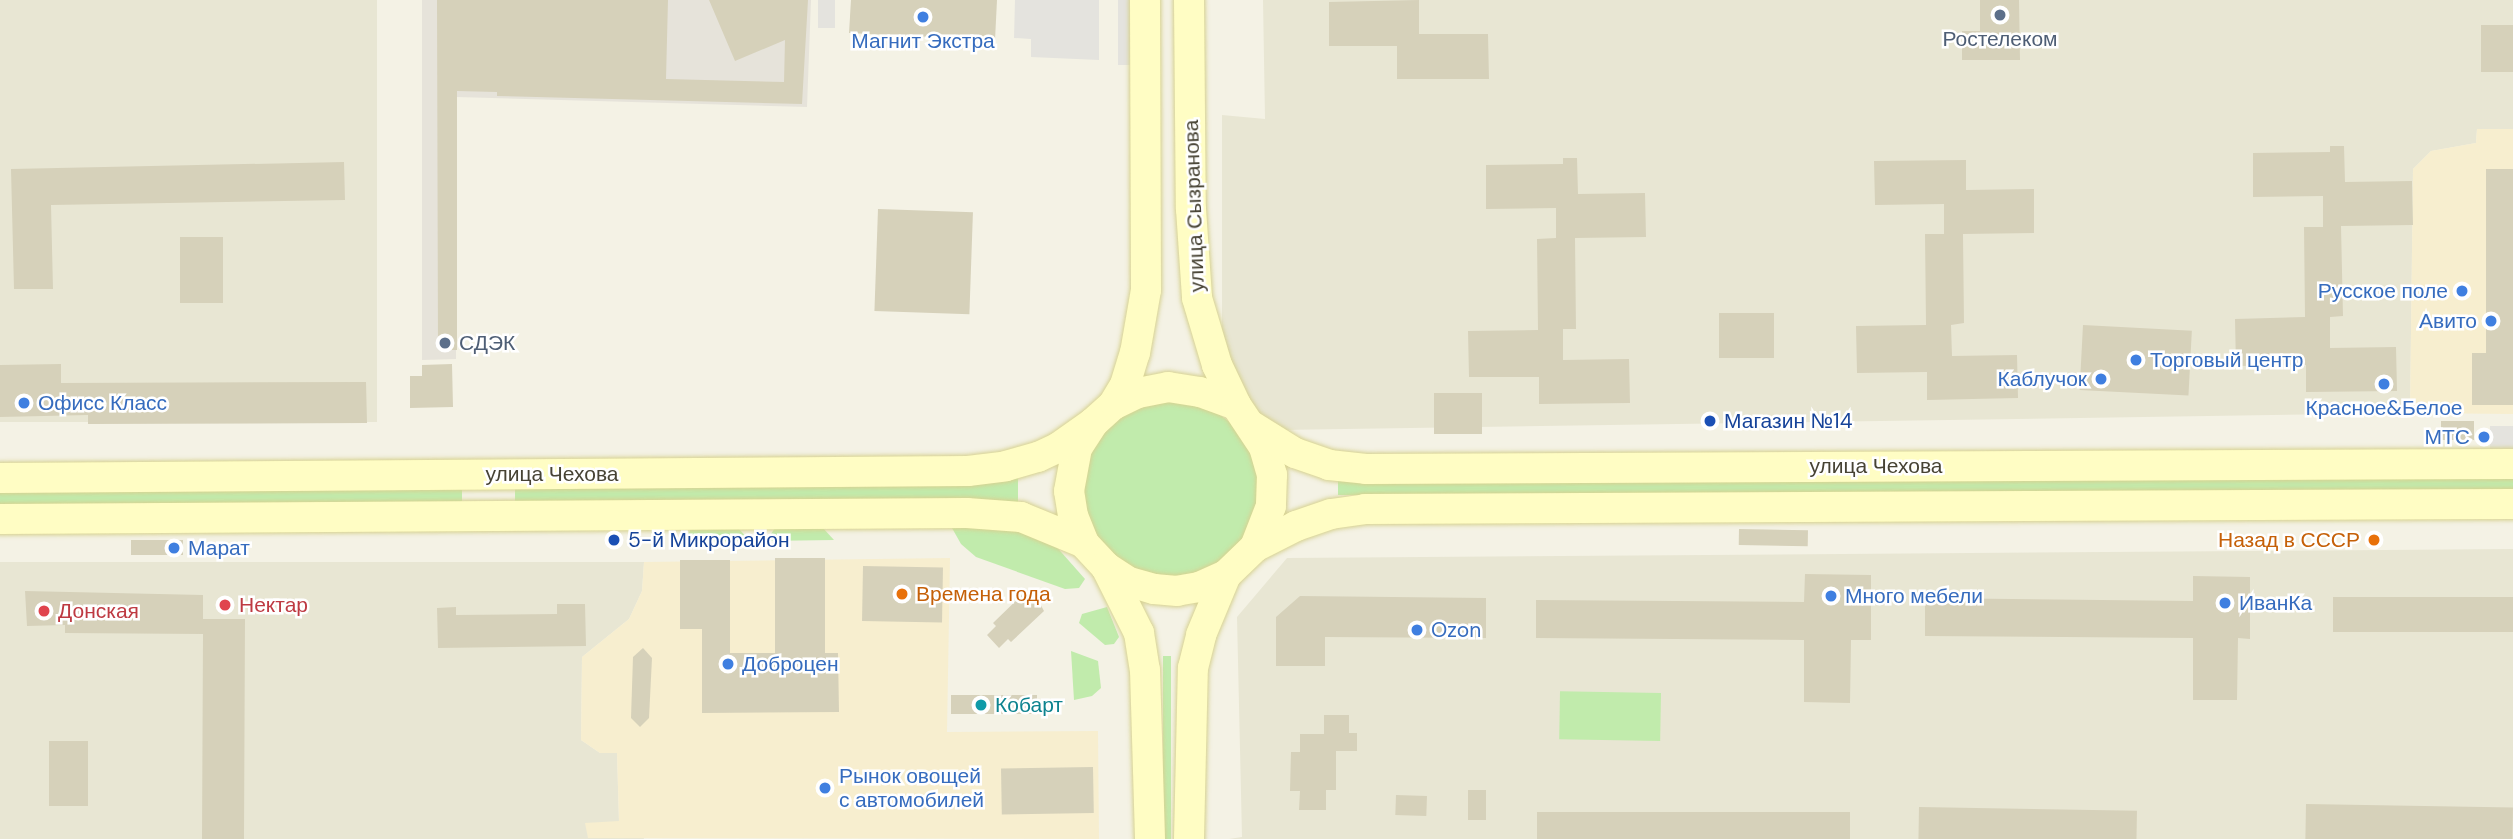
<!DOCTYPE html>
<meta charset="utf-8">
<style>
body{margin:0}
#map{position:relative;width:2513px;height:839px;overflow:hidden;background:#f4f2e5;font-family:"DM Sans",sans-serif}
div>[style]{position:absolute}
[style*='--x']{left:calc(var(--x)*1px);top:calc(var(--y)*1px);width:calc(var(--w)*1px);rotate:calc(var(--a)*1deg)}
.residential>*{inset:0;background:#e8e6d3;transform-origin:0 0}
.commercial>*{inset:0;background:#f7eecf}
.industrial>*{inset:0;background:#e6e3da}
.green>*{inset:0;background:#c1ebac;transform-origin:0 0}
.round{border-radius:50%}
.parking>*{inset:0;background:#e4e3de;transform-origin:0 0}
.building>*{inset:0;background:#d6d1ba;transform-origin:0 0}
.roads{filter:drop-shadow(0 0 2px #d7d292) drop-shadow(0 0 2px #d7d292)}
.secondary>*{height:30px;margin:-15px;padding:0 15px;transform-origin:15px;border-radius:15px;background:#fffdc4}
.dots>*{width:19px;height:19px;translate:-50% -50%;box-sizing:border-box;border:4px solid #fff;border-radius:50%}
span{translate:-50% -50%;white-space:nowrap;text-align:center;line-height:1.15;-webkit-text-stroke:5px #fff;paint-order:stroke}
.service-label{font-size:21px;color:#4e5e75}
.left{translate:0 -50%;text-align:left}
.shop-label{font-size:21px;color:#366cbe}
.right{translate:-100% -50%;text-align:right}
.street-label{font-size:21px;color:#474334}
.transit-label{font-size:21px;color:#164399}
.food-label{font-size:21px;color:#c56008}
.health-label{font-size:21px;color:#be3a42}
.culture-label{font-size:21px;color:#0d838f}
</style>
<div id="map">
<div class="residential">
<i style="left:0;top:0;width:377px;height:422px"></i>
<i style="clip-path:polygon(1263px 0,2513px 0,2513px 129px,2477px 129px,2476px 143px,2431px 151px,2413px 169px,2410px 413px,1279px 430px,1222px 381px,1222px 115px,1265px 119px)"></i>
<i style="clip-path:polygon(2513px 549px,2513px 839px,1229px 839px,1242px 837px,1237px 617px,1287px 558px)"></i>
<i style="clip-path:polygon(0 562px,644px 562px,642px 591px,629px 619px,582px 657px,581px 740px,600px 753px,617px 753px,619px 822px,643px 836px,644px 839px,0 839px)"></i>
</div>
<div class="commercial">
<i style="clip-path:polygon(2477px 129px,2513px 129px,2513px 414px,2410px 413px,2413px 169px,2431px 151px,2476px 143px)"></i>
<i style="clip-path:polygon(950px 558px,947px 732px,1098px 731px,1099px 839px,588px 838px,585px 823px,619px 821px,617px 753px,600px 753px,581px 740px,582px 657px,629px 619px,642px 591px,644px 562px)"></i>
</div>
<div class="industrial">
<i style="clip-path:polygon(422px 0,811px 0,807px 107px,456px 97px,456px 359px,422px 360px)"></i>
</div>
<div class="green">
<i class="round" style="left:1083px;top:401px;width:178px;height:178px"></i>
<i style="left:2513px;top:472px;width:23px;height:1175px;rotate:90deg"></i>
<i style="left:1018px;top:478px;width:24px;height:503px;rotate:90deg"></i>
<i style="left:462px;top:483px;width:24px;height:462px;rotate:90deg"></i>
<i style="clip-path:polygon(775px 528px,823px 528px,834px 540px,766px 541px)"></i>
<i style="clip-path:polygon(952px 528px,1027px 528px,1054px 544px,1085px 579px,1079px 588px,1065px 589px,976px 557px,961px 544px)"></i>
<i style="clip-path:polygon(691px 529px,739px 529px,750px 541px,683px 542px)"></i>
<i style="clip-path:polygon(1107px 607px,1119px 637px,1114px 644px,1105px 645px,1079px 623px,1082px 614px)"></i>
<i style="clip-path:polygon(1071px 651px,1098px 661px,1101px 688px,1092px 696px,1074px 700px)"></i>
<i style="left:1163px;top:656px;width:8px;height:183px"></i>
<i style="left:1661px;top:693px;width:48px;height:101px;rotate:91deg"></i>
</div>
<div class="parking">
<i style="left:818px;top:0;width:17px;height:28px"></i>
<i style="clip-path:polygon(1015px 0,1099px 0,1099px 60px,1031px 57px,1031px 39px,1014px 38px)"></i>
<i style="left:1118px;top:0;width:22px;height:65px"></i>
<i style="left:2490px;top:426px;width:23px;height:26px"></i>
</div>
<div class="building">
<i style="clip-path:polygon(437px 0,668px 0,666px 79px,784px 82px,785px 40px,735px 61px,709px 0,808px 0,802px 104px,497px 96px,497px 92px,457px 91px,457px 350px,438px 350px)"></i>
<i style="clip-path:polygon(851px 0,997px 0,995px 40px,849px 33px)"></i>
<i style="clip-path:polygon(1419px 0,1419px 34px,1488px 34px,1489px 79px,1397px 79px,1397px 46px,1329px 46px,1329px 2px)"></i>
<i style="clip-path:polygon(1980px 0,2019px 0,2020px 60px,1962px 60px,1962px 31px,1980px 31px)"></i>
<i style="left:2481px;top:25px;width:32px;height:47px"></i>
<i style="clip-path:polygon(2330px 146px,2344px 146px,2345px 182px,2412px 181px,2413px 225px,2341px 226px,2343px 316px,2330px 317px,2330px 348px,2396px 347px,2397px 391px,2306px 392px,2306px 365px,2236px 366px,2235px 319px,2305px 317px,2304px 227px,2323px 227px,2323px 196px,2253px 197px,2253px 153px,2330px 152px)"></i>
<i style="clip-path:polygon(1563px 158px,1577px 158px,1578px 194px,1645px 193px,1646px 237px,1575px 238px,1576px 329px,1563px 329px,1563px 360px,1629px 359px,1630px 403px,1539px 404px,1539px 377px,1469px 377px,1468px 331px,1538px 330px,1537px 239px,1556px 238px,1556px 208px,1486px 209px,1486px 165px,1563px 164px)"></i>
<i style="clip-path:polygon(1966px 160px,1966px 190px,2034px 189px,2034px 233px,1963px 234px,1964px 323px,1951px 325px,1952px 356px,2017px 355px,2018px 398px,1927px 400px,1927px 372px,1857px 373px,1856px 326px,1926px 325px,1925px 234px,1944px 234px,1944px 204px,1875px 205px,1874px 161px)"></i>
<i style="clip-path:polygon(344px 162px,345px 200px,51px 205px,53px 289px,14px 289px,11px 169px)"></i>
<i style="clip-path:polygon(2486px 169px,2513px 169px,2513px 405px,2472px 405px,2472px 353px,2486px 353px)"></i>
<i style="left:878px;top:209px;width:95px;height:102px;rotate:2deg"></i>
<i style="left:180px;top:237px;width:43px;height:66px"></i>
<i style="left:1719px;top:313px;width:55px;height:45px"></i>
<i style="left:2083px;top:325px;width:109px;height:65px;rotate:3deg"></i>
<i style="clip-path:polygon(61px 364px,61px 383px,366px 382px,367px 423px,88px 424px,88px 415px,0 417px,0 365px)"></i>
<i style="clip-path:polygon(452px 364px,453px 407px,410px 408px,410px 376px,422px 376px,422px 365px)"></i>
<i style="left:1434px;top:393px;width:48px;height:41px"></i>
<i style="left:2441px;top:421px;width:33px;height:19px"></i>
<i style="left:1739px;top:529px;width:69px;height:16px;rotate:1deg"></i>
<i style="left:131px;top:540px;width:52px;height:15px"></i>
<i style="clip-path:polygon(775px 558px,825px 558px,825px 653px,838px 653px,839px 712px,702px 713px,702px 629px,680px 629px,680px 560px,730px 560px,730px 653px,775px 653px)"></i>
<i style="left:863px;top:566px;width:80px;height:55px;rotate:1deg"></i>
<i style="clip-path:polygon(1805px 574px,1871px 575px,1871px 640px,1851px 640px,1850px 703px,1804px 702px,1804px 640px,1536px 638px,1536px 600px,1804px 602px)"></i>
<i style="clip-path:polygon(2193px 576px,2250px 577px,2250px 639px,2238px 638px,2237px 700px,2193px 700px,2193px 638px,1925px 636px,1925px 598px,2193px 601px)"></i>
<i style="clip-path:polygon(25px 591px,203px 595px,203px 619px,245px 619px,244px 839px,202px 839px,203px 634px,65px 633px,65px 625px,27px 626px)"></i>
<i style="clip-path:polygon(1025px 592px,1037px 598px,1044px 611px,1011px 642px,1008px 639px,999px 648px,987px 635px,996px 626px,993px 623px)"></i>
<i style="clip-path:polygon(1300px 596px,1486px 598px,1486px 638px,1325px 637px,1325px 666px,1276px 666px,1276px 617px)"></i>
<i style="left:2513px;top:597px;width:35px;height:180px;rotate:90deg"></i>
<i style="clip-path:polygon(557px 604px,585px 604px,586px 646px,438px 648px,437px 608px,456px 607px,456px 615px,557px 614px)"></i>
<i style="clip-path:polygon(643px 648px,652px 658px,649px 718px,640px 727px,631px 718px,633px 657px)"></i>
<i style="left:1037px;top:695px;width:19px;height:86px;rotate:90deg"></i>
<i style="clip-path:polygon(1324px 715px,1349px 715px,1349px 733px,1357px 733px,1357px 751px,1336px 751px,1336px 790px,1326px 790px,1326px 810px,1299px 810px,1300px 791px,1290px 791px,1291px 752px,1300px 752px,1300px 734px,1324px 734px)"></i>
<i style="left:49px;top:741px;width:39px;height:65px"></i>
<i style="left:1093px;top:767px;width:46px;height:92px;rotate:89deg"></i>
<i style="left:1468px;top:790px;width:18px;height:30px"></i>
<i style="left:1396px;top:795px;width:31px;height:20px;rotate:2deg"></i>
<i style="left:2306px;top:804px;width:207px;height:35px;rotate:1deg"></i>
<i style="left:1919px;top:807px;width:218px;height:32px;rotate:1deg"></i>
<i style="left:1537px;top:812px;width:313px;height:27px"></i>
</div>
<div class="roads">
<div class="secondary">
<i style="--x:1189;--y:0;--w:209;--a:89.5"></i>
<i style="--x:1191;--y:209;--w:89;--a:86.1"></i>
<i style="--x:1197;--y:298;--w:70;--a:73.4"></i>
<i style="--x:1217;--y:365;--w:44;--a:64.6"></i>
<i style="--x:1168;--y:387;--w:32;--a:9"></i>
<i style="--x:1200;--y:392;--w:38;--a:20"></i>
<i style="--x:1236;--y:405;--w:50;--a:56.3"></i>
<i style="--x:1264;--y:447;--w:29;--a:74"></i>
<i style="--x:1272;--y:475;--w:31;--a:92"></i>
<i style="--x:1271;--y:506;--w:44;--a:111.3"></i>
<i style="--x:1255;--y:547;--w:40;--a:136"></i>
<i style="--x:1226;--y:575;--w:30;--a:156"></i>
<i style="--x:1199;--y:587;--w:22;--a:170"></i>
<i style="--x:1177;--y:591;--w:23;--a:-175"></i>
<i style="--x:1154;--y:589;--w:26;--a:-164"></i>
<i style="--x:1129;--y:582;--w:27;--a:-147"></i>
<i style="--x:1106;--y:567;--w:33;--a:-133"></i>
<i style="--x:1084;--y:543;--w:29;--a:-112"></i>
<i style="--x:1073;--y:516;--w:25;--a:-99"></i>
<i style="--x:1069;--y:491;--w:44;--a:-79.5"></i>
<i style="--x:1077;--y:448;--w:30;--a:-57"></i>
<i style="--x:1093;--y:423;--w:27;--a:-42"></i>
<i style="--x:1113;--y:405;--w:28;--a:-26"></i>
<i style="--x:1138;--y:393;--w:31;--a:-11"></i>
<i style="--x:1113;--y:405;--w:23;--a:-59"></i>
<i style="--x:1125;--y:385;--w:34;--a:-73"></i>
<i style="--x:1135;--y:353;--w:64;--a:-80.1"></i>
<i style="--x:1146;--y:290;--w:290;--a:-90.2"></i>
<i style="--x:1250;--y:425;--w:53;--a:31.9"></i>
<i style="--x:1295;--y:453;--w:36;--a:19"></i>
<i style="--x:1329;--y:465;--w:37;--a:6"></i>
<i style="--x:1366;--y:469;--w:1147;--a:-0.25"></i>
<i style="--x:0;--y:478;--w:968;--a:-0.41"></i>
<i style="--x:968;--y:471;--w:38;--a:-7"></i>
<i style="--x:1006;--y:466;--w:33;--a:-16"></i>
<i style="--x:1038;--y:457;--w:23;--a:-25"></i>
<i style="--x:1059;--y:447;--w:42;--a:-35.2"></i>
<i style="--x:0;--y:519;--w:967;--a:-0.36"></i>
<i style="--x:967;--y:513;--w:54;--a:4.2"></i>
<i style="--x:1021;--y:517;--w:68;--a:22.4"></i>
<i style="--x:1255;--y:547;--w:46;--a:-27.1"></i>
<i style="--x:1296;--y:526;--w:37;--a:-19"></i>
<i style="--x:1331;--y:514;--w:34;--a:-8"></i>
<i style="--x:1365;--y:509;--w:1148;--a:-0.25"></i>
<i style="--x:1106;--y:567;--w:74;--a:63.4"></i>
<i style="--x:1139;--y:633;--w:37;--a:81"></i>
<i style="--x:1145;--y:670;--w:169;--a:88.3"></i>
<i style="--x:1189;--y:839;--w:171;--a:-88.7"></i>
<i style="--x:1193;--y:668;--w:34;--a:-76"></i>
<i style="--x:1201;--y:635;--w:65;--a:-67.4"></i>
</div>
</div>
<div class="dots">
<i style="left:2000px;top:15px;background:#5c6f8a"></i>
<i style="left:923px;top:17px;background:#3f7fe0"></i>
<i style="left:2462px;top:291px;background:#3f7fe0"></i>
<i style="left:2491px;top:321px;background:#3f7fe0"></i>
<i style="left:445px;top:343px;background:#5c6f8a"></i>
<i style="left:2136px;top:360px;background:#3f7fe0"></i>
<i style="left:2101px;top:379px;background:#3f7fe0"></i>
<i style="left:2384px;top:384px;background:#3f7fe0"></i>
<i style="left:24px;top:403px;background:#3f7fe0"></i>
<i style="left:1710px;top:421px;background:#1a4fb4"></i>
<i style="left:2484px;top:437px;background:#3f7fe0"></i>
<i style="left:614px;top:540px;background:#1a4fb4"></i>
<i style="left:2374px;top:540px;background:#e8710a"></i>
<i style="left:174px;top:548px;background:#3f7fe0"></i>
<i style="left:902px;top:594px;background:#e8710a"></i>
<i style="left:1831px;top:596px;background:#3f7fe0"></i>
<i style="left:2225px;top:603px;background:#3f7fe0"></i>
<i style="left:225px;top:605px;background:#e0444e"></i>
<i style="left:44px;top:611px;background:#e0444e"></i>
<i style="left:1417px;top:630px;background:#3f7fe0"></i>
<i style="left:728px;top:664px;background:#3f7fe0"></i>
<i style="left:981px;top:705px;background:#0f9aa8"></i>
<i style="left:825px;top:788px;background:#3f7fe0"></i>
</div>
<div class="service-label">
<span style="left:2000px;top:39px">Ростелеком</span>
<span class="left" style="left:459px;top:343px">СДЭК</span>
</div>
<div class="shop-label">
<span style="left:923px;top:41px">Магнит Экстра</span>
<span class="right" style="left:2448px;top:291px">Русское поле</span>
<span class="right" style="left:2477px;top:321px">Авито</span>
<span class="left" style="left:2150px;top:360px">Торговый центр</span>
<span class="right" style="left:2087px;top:379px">Каблучок</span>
<span class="left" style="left:38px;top:403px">Офисс Класс</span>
<span style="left:2384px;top:408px">Красное&amp;Белое</span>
<span class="right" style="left:2470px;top:437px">МТС</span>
<span class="left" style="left:188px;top:548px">Марат</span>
<span class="left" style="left:1845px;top:596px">Много мебели</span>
<span class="left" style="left:2239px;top:603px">ИванКа</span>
<span class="left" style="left:1431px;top:630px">Ozon</span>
<span class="left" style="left:742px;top:664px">Доброцен</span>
<span class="left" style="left:839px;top:788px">Рынок овощей<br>с автомобилей</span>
</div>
<div class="street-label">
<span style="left:1194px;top:206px;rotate:-92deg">улица Сызранова</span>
<span style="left:1876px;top:466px">улица Чехова</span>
<span style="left:552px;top:474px">улица Чехова</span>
</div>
<div class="transit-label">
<span class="left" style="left:1724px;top:421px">Магазин №14</span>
<span class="left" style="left:628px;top:540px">5-й Микрорайон</span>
</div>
<div class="food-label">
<span class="right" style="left:2360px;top:540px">Назад в СССР</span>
<span class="left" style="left:916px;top:594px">Времена года</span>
</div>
<div class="health-label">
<span class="left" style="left:239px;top:605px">Нектар</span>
<span class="left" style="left:58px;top:611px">Донская</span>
</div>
<div class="culture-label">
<span class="left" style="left:995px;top:705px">Кобарт</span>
</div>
</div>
